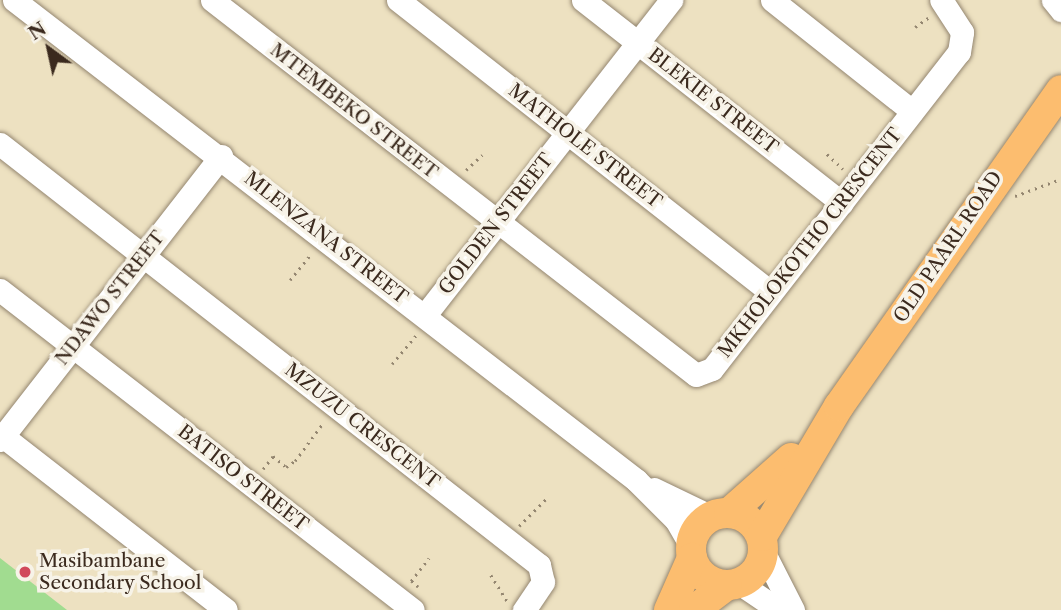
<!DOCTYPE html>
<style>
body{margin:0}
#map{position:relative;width:1061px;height:610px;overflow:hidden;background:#ede1c1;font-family:"Libre Caslon Text",serif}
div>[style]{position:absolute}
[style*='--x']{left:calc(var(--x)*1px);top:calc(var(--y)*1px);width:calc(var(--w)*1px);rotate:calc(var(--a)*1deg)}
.green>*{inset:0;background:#a1dc90}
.path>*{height:2.5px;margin-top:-1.25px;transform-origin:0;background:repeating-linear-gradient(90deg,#948670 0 2px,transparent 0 7px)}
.roads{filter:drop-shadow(0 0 2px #948670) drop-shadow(0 0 2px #948670)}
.minor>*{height:23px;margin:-11.5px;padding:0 11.5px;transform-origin:11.5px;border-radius:11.5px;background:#fff}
.major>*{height:30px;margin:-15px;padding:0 15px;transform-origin:15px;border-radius:15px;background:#fcbd6f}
.major>.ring{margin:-15px;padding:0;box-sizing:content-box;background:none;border:30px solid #fcbd6f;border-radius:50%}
.dots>*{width:19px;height:19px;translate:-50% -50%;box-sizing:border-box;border:4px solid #f7f3e8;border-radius:50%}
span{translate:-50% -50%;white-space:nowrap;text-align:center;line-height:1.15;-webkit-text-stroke:7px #f7f3e8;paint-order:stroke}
.street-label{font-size:19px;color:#3b2a1e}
.poi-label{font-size:19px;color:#3b2a1e}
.left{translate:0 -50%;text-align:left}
.north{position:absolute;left:14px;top:14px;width:70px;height:70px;-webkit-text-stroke:5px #f7f3e8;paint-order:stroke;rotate:327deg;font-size:19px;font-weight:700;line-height:28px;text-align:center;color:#3b2a1e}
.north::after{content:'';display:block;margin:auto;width:24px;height:32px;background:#3b2a1e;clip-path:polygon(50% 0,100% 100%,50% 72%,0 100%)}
</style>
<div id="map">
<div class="green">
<i style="clip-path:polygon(0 558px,67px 610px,0 610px)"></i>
</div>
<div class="path">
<i style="--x:915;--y:27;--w:16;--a:-35"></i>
<i style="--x:827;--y:154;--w:22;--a:43"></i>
<i style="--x:466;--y:170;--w:22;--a:-43"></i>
<i style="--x:1015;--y:196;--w:49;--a:-20.3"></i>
<i style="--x:290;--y:280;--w:33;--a:-51"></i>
<i style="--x:392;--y:364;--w:39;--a:-50"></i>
<i style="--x:263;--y:469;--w:16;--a:-52"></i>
<i style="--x:273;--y:456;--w:17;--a:40"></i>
<i style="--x:286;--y:467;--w:11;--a:-34"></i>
<i style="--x:295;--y:461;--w:47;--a:-53.6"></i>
<i style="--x:519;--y:526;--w:38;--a:-45"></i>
<i style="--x:491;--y:575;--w:31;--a:58"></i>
<i style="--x:418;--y:587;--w:9;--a:-139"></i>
<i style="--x:411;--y:581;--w:29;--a:-52"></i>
</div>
<div class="roads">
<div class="minor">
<i style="--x:14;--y:0;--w:786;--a:37.66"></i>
<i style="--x:636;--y:480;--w:57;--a:45"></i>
<i style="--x:676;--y:520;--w:30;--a:60"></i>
<i style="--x:212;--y:0;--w:612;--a:37.77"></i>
<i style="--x:696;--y:375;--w:17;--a:-21"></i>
<i style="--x:712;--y:369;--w:402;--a:-52.1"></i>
<i style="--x:959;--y:52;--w:20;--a:-81"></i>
<i style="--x:962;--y:32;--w:38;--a:-123"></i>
<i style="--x:398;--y:0;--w:474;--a:38.1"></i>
<i style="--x:583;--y:0;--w:329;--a:38.1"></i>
<i style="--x:772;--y:0;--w:179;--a:38.4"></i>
<i style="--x:1053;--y:0;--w:13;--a:51"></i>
<i style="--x:0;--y:144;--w:684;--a:37.99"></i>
<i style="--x:539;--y:565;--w:17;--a:77"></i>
<i style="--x:543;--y:582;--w:34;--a:124"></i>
<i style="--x:0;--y:290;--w:522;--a:37.77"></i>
<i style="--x:425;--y:315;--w:400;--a:-52"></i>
<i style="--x:0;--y:434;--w:286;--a:37.9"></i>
<i style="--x:0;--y:440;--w:360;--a:-52.1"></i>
<i style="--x:654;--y:489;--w:64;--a:25.8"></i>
<i style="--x:764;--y:553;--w:64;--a:63"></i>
<i style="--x:739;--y:583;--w:48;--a:34"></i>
</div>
<div class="major">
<i class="ring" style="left:691px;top:513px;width:42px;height:42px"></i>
<i style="--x:729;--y:513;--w:83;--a:-41.6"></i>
<i style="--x:762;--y:536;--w:151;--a:-59.4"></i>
<i style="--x:839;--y:406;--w:386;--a:-54.9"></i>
<i style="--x:669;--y:610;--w:57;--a:-66.1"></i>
<i style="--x:694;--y:610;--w:41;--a:-37.1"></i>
</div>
</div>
<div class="dots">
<i style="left:25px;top:572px;background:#d1495b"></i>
</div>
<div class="street-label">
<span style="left:713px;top:101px;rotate:38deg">BLEKIE STREET</span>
<span style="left:354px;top:111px;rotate:38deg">MTEMBEKO STREET</span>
<span style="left:585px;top:146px;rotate:38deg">MATHOLE STREET</span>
<span style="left:496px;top:224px;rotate:-52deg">GOLDEN STREET</span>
<span style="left:326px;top:238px;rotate:38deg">MLENZANA STREET</span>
<span style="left:810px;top:243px;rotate:-52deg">MKHOLOKOTHO CRESCENT</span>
<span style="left:948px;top:247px;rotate:-56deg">OLD PAARL ROAD</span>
<span style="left:110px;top:298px;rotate:-52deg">NDAWO STREET</span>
<span style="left:362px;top:426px;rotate:38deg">MZUZU CRESCENT</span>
<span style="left:243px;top:478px;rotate:38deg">BATISO STREET</span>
</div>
<div class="poi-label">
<span class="left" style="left:39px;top:572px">Masibambane<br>Secondary School</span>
</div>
<div class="north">N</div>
</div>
